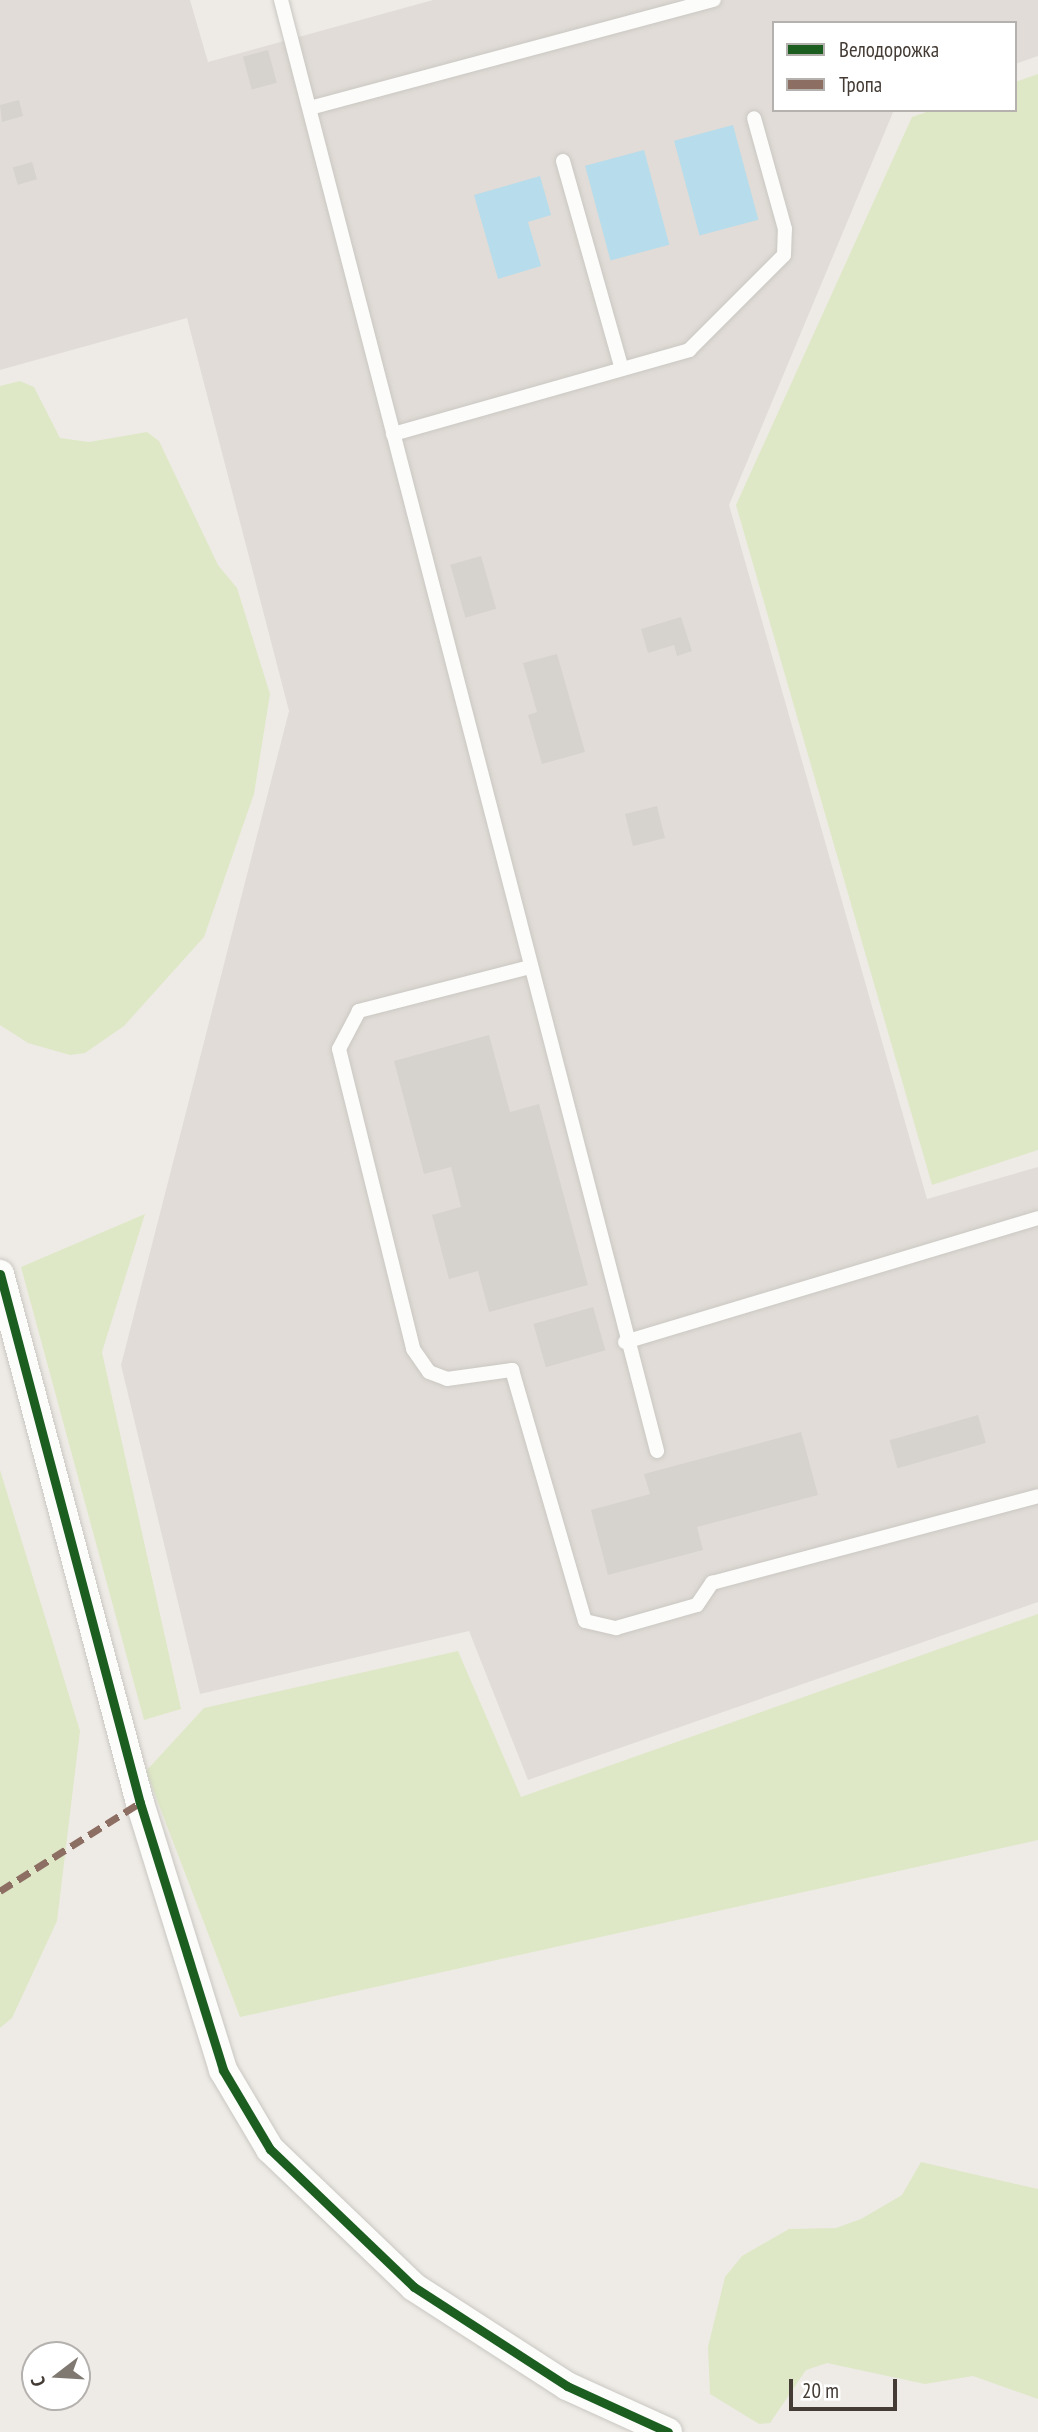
<!DOCTYPE html>
<meta charset="utf-8">
<style>
body{margin:0}
#map{position:relative;width:1038px;height:2432px;overflow:hidden;background:#eeebe6;font-family:"PT Sans Narrow",sans-serif}
div>[style]{position:absolute}
[style*='--x']{left:calc(var(--x)*1px);top:calc(var(--y)*1px);width:calc(var(--w)*1px);rotate:calc(var(--a)*1deg)}
.industrial>*{inset:0;background:#e1dcd7}
.green>*{inset:0;background:#dee8c6}
.water>*{inset:0;background:#b7dceb;transform-origin:0 0}
.building>*{inset:0;background:#d6d2cd;transform-origin:0 0}
.roads{filter:drop-shadow(0 0 2px #cac7c2) drop-shadow(0 0 2px #cac7c2)}
.lane>*{height:14px;margin:-7px;padding:0 7px;transform-origin:7px;border-radius:7px;background:#fcfcfb}
.street>*{height:28px;margin:-14px;padding:0 14px;transform-origin:14px;border-radius:14px;background:#fcfcfb}
.quiet>*{height:7px;margin-top:-3.5px;transform-origin:0;background:repeating-linear-gradient(90deg,#8d6e63 0 14px,transparent 0 21px)}
.cycleway>*{height:9px;margin:-4.5px;padding:0 4.5px;transform-origin:4.5px;border-radius:4.5px;background:#1b5e20}
span{translate:-50% -50%;white-space:nowrap;text-align:center;line-height:1.15;-webkit-text-stroke:7px #fff;paint-order:stroke}
.legend{position:absolute;left:772px;top:21px;width:245px;height:91px;box-sizing:border-box;background:#fff;border:2px solid #b4b1ae;margin:0;padding:9px 12px;list-style:none;font-size:21px;color:#433b34}
.legend li{display:flex;align-items:center;gap:14px;height:35px}
.legend b{width:35px;border:2px solid #b4b1ae}
.north{position:absolute;left:21px;top:2341px;width:70px;height:70px;box-sizing:border-box;background:#fff;border:2px solid #b4b1ae;border-radius:50%;rotate:253deg;font-size:19px;font-weight:700;line-height:28px;text-align:center;color:#433b34}
.north::after{content:'';display:block;margin:auto;width:24px;height:32px;background:#7f7972;clip-path:polygon(50% 0,100% 100%,50% 72%,0 100%)}
.scale{position:absolute;left:789px;top:2379px;width:108px;height:32px;box-sizing:border-box;border:4px solid #433b34;border-top:0;padding-left:9px;font-size:21px;line-height:24px;white-space:nowrap;color:#433b34;-webkit-text-stroke:5px #fff;paint-order:stroke}
</style>
<div id="map">
<div class="industrial">
<i style="clip-path:polygon(0 0,190px 0,208px 62px,433px 0,1038px 0,1038px 56px,1015px 64px,1015px 23px,774px 23px,774px 110px,894px 110px,729px 505px,927px 1199px,1038px 1167px,1038px 1602px,528px 1780px,469px 1631px,200px 1694px,121px 1365px,289px 711px,187px 318px,0 370px)"></i>
</div>
<div class="green">
<i style="clip-path:polygon(1038px 74px,1038px 1150px,932px 1185px,736px 505px,912px 117px,932px 110px,1015px 110px,1015px 82px)"></i>
<i style="clip-path:polygon(20px 381px,34px 387px,60px 438px,89px 442px,147px 432px,159px 441px,218px 565px,237px 588px,270px 694px,254px 794px,204px 937px,124px 1026px,85px 1053px,70px 1055px,28px 1043px,0 1025px,0 386px)"></i>
<i style="clip-path:polygon(145px 1214px,102px 1352px,181px 1709px,144px 1720px,21px 1267px)"></i>
<i style="clip-path:polygon(0 1470px,80px 1731px,57px 1921px,12px 2018px,0 2028px)"></i>
<i style="clip-path:polygon(1038px 1614px,1038px 1840px,240px 2017px,146px 1771px,204px 1708px,458px 1651px,521px 1797px)"></i>
<i style="clip-path:polygon(921px 2162px,1038px 2189px,1038px 2399px,973px 2376px,925px 2384px,827px 2363px,806px 2370px,770px 2423px,759px 2424px,710px 2394px,708px 2347px,725px 2277px,742px 2256px,789px 2229px,836px 2228px,861px 2219px,902px 2195px)"></i>
</div>
<div class="water">
<i style="left:733px;top:125px;width:98px;height:61px;rotate:75deg"></i>
<i style="left:644px;top:150px;width:98px;height:61px;rotate:75deg"></i>
<i style="clip-path:polygon(540px 176px,551px 215px,528px 222px,541px 266px,498px 279px,474px 195px)"></i>
</div>
<div class="building">
<i style="left:268px;top:50px;width:34px;height:26px;rotate:75deg"></i>
<i style="clip-path:polygon(19px 100px,23px 116px,2px 122px,0 105px)"></i>
<i style="left:32px;top:162px;width:18px;height:20px;rotate:74deg"></i>
<i style="left:481px;top:556px;width:55px;height:32px;rotate:74deg"></i>
<i style="clip-path:polygon(681px 617px,692px 651px,677px 656px,674px 645px,648px 653px,641px 629px)"></i>
<i style="clip-path:polygon(557px 654px,585px 752px,542px 764px,528px 715px,537px 712px,523px 663px)"></i>
<i style="left:657px;top:806px;width:33px;height:33px;rotate:76deg"></i>
<i style="clip-path:polygon(489px 1035px,510px 1112px,539px 1104px,588px 1285px,489px 1312px,478px 1271px,449px 1279px,432px 1215px,461px 1207px,451px 1167px,424px 1174px,394px 1061px)"></i>
<i style="left:593px;top:1307px;width:45px;height:62px;rotate:74deg"></i>
<i style="left:978px;top:1415px;width:29px;height:92px;rotate:74deg"></i>
<i style="clip-path:polygon(801px 1432px,818px 1495px,697px 1527px,703px 1550px,608px 1575px,591px 1510px,650px 1494px,644px 1474px)"></i>
</div>
<div class="roads">
<div class="lane">
<i style="--x:281;--y:0;--w:1499;--a:75.47"></i>
<i style="--x:310;--y:108;--w:418;--a:-15"></i>
<i style="--x:563;--y:161;--w:216;--a:74.2"></i>
<i style="--x:393;--y:434;--w:308;--a:-15.8"></i>
<i style="--x:689;--y:350;--w:134;--a:-45"></i>
<i style="--x:784;--y:255;--w:26;--a:-88"></i>
<i style="--x:785;--y:229;--w:115;--a:-105.6"></i>
<i style="--x:530;--y:967;--w:177;--a:165.6"></i>
<i style="--x:359;--y:1011;--w:43;--a:117.8"></i>
<i style="--x:339;--y:1049;--w:309;--a:76.1"></i>
<i style="--x:413;--y:1349;--w:28;--a:55"></i>
<i style="--x:429;--y:1372;--w:19;--a:21"></i>
<i style="--x:447;--y:1379;--w:66;--a:-7.9"></i>
<i style="--x:512;--y:1370;--w:261;--a:73.8"></i>
<i style="--x:585;--y:1621;--w:32;--a:13"></i>
<i style="--x:616;--y:1628;--w:84;--a:-15.9"></i>
<i style="--x:697;--y:1605;--w:27;--a:-56"></i>
<i style="--x:712;--y:1583;--w:337;--a:-14.9"></i>
<i style="--x:625;--y:1342;--w:431;--a:-16.7"></i>
</div>
<div class="street">
<i style="--x:0;--y:1274;--w:547;--a:75.18"></i>
<i style="--x:140;--y:1803;--w:280;--a:72.7"></i>
<i style="--x:223;--y:2070;--w:92;--a:59.3"></i>
<i style="--x:270;--y:2149;--w:199;--a:43.8"></i>
<i style="--x:414;--y:2287;--w:182;--a:32.9"></i>
<i style="--x:567;--y:2386;--w:111;--a:24.5"></i>
</div>
</div>
<div class="quiet">
<i style="--x:0;--y:1891;--w:165;--a:-32.2"></i>
</div>
<div class="cycleway">
<i style="--x:0;--y:1274;--w:547;--a:75.18"></i>
<i style="--x:140;--y:1803;--w:280;--a:72.7"></i>
<i style="--x:223;--y:2070;--w:92;--a:59.3"></i>
<i style="--x:270;--y:2149;--w:199;--a:43.8"></i>
<i style="--x:414;--y:2287;--w:182;--a:32.9"></i>
<i style="--x:567;--y:2386;--w:111;--a:24.5"></i>
</div>
<ul class="legend">
<li><b style="height:9px;background:#1b5e20"></b>Велодорожка</li>
<li><b style="height:9px;background:#8d6e63"></b>Тропа</li>
</ul>
<div class="north">С</div>
<div class="scale">20 m</div>
</div>
